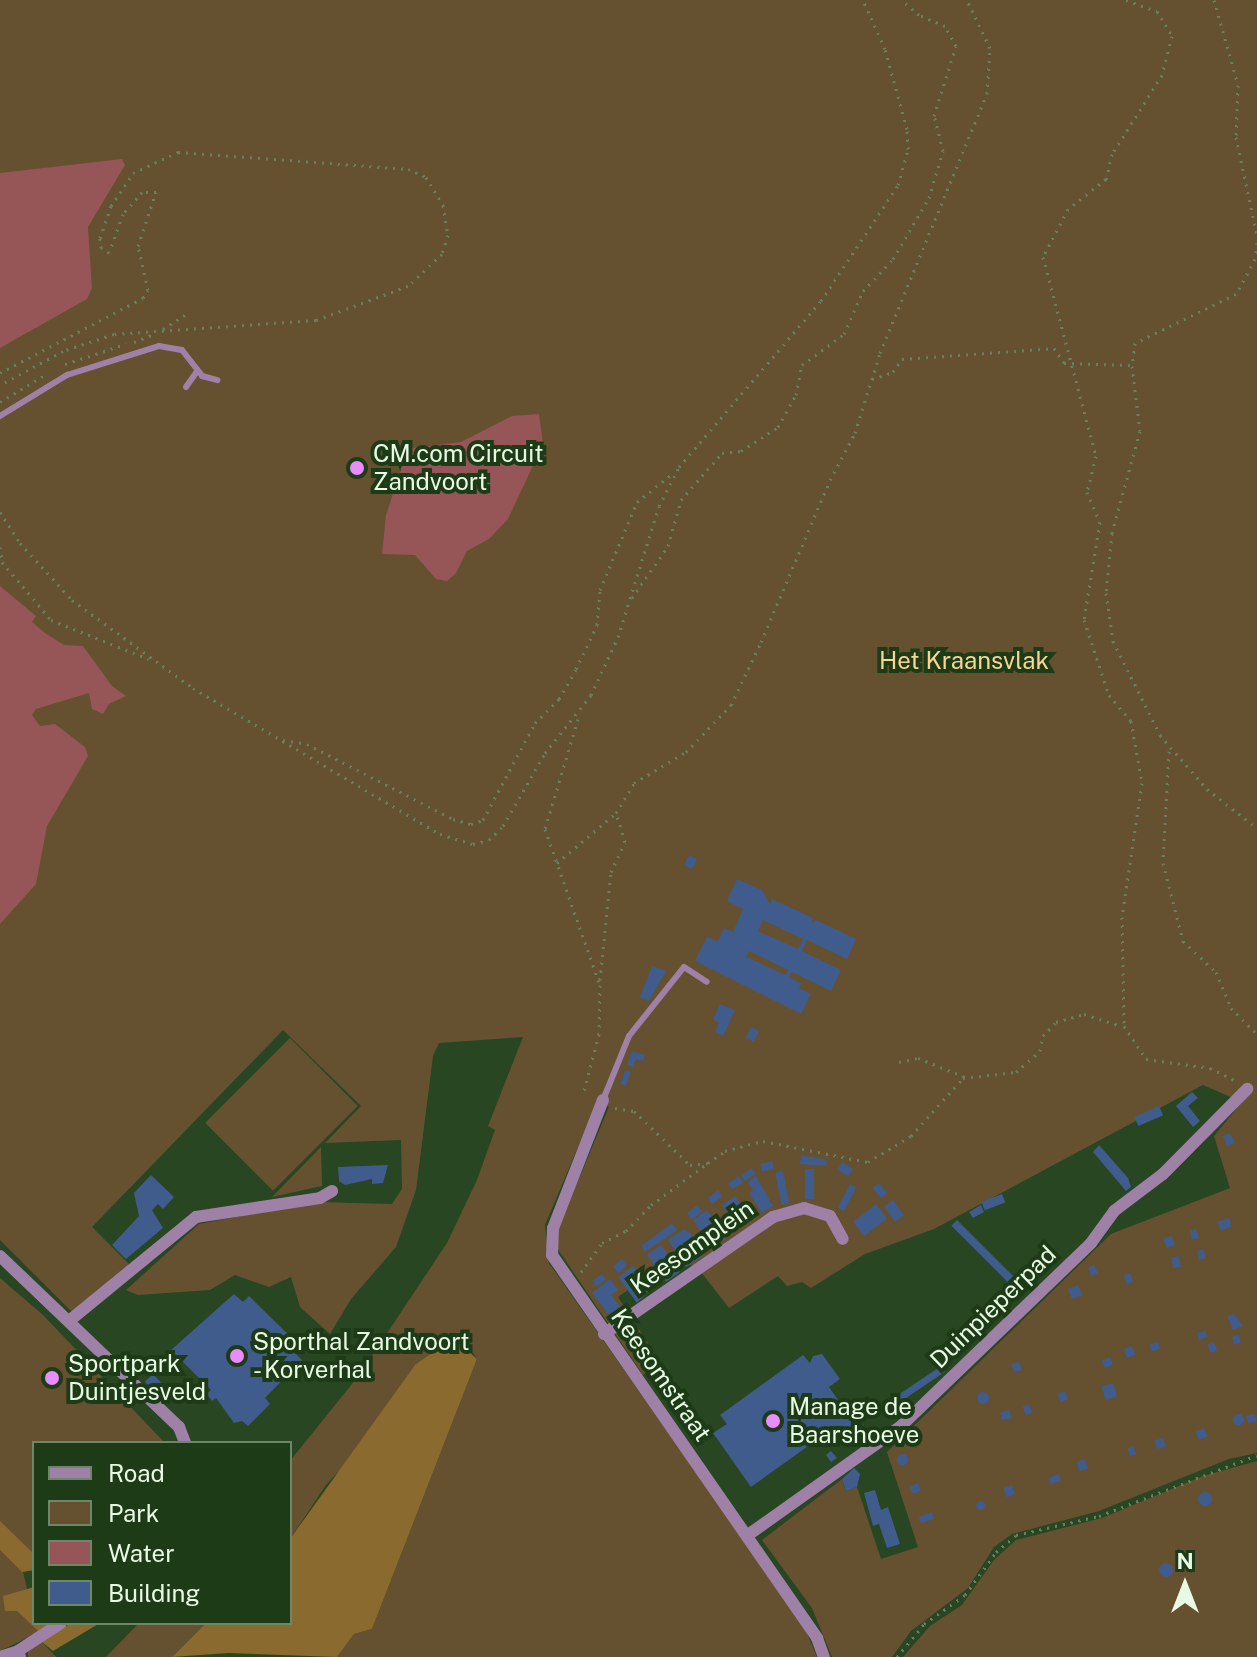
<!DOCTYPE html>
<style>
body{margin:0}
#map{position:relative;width:1257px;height:1657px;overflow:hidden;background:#284622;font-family:"Public Sans",sans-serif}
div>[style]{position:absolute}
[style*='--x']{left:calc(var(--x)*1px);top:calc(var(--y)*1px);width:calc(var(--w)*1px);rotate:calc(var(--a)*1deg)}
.green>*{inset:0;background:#655130;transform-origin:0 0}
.forest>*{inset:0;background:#8b6a30}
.water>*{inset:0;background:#965556}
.building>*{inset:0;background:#3f5c8d;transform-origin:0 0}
.round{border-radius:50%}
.path>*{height:3px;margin-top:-1.5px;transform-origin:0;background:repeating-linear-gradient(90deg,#668060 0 2px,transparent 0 8px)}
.service>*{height:6px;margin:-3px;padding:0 3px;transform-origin:3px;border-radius:3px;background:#9f80a6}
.minor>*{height:12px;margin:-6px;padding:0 6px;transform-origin:6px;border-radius:6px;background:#9f80a6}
.dots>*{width:22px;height:22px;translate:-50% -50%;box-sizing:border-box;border:4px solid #1e3b17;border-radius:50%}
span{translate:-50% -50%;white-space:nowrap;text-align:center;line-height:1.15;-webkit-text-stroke:8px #1e3b17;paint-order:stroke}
.poi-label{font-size:24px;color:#e8fae4}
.left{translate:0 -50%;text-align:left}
.park-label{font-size:24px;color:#fbd493}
.street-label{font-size:24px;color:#e8fae4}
.legend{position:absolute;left:32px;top:1441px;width:260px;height:184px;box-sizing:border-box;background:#1e3b17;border:2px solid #6f8769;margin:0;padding:10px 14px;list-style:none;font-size:24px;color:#e8fae4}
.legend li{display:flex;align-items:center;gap:16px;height:40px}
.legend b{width:40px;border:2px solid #6f8769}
.north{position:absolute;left:1145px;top:1545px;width:80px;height:80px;-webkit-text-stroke:6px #1e3b17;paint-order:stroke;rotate:0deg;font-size:22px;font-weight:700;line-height:32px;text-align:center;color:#e8fae4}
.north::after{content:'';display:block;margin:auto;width:28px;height:36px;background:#e8fae4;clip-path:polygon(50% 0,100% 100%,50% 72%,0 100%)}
</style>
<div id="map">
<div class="green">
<i style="clip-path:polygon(0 0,1257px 0,1257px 1453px,1229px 1459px,1099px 1511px,1012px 1534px,994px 1547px,968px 1588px,911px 1631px,892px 1657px,832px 1657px,812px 1608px,762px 1540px,842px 1479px,846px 1491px,857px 1487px,881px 1559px,918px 1547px,887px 1452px,1111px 1234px,1230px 1188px,1214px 1136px,1242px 1102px,1203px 1085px,934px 1229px,865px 1254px,811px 1288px,802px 1282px,787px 1286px,778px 1276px,729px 1308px,697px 1267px,670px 1260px,618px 1297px,660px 1362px,643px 1375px,557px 1248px,557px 1231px,609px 1107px,598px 1100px,545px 1225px,549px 1263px,804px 1626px,817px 1657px,337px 1657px,354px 1634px,372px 1629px,477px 1359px,463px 1337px,326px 1485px,290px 1539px,290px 1461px,360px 1374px,447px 1243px,477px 1180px,495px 1130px,488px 1126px,523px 1037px,439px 1043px,433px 1056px,416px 1190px,396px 1247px,351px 1299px,330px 1334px,300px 1307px,291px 1277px,269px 1287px,235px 1275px,210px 1290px,138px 1295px,126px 1290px,199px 1224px,317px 1202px,392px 1204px,402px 1189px,401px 1140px,325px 1143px,361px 1106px,283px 1030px,92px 1227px,131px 1266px,73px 1313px,0 1240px)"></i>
<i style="left:290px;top:1038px;width:96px;height:120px;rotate:45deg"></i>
<i style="clip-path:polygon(321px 1147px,322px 1186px,272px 1197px)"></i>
<i style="clip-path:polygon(0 1278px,43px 1315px,163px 1441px,34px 1443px,34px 1570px,23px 1572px,27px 1589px,3px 1597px,39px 1632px,0 1651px)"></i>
<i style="clip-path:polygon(1257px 1461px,1257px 1657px,903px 1657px,930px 1626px,962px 1605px,994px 1560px,1016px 1540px,1102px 1518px,1203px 1476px)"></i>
<i style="clip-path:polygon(139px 1623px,206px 1623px,172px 1657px,106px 1657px)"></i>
<i style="clip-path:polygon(42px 1642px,56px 1657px,28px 1657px,28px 1651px)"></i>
</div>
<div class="forest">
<i style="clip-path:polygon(463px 1331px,467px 1350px,477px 1359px,372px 1629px,354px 1634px,337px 1657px,228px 1653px,172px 1657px,206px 1623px,290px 1623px,290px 1539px,415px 1365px)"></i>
<i style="clip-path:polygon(0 1521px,34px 1554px,34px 1570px,22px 1572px,0 1550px)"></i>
<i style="clip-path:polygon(34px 1587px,34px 1623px,53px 1623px,39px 1632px,17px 1611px,5px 1611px,3px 1596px)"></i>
<i style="clip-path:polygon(71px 1623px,100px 1623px,53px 1651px,42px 1642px)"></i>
</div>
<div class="water">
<i style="clip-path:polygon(122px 159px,125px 165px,88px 227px,92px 288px,87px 299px,0 348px,0 173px)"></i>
<i style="clip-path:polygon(539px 414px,543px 444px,508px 519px,489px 539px,467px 551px,456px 573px,447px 581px,436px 579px,415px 555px,382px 554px,386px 515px,401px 470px,397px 450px,461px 442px,512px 416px)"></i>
<i style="clip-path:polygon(0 586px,36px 616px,32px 622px,45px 633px,64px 645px,83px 646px,112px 686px,126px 696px,109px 704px,103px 714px,92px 709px,89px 693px,36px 709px,32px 715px,40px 726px,55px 724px,85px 747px,88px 756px,47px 826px,36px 884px,0 924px)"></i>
</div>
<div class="building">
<i style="left:689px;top:855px;width:9px;height:11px;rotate:27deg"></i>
<i style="clip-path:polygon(evenodd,737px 879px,762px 890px,770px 904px,772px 899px,813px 918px,811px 923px,816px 920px,856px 939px,847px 959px,807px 940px,802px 951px,841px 970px,831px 991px,792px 972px,789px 977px,801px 983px,799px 988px,811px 994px,801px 1014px,695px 961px,707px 937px,718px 941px,724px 928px,733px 932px,743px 909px,727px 901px,737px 879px,763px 920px,803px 939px,798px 949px,758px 931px,763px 920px,737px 879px,749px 951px,788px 970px,786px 975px,746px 957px,749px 951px)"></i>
<i style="clip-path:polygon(652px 966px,666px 971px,649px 1001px,640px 997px)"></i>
<i style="clip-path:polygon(720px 1004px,735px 1010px,723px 1036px,715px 1032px,719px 1023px,713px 1019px)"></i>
<i style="left:751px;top:1027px;width:9px;height:12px;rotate:27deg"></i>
<i style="clip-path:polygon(632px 1051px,645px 1055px,643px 1061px,636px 1059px,633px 1067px,627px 1065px)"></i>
<i style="left:625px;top:1070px;width:6px;height:15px;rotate:18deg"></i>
<i style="clip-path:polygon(1192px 1092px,1198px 1098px,1188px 1106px,1200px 1121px,1193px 1127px,1176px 1106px)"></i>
<i style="left:1159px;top:1106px;width:10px;height:27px;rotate:66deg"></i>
<i style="clip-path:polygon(1230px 1133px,1235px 1143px,1227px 1146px,1223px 1136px)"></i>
<i style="clip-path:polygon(1099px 1145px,1128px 1178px,1131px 1187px,1126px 1191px,1093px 1152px)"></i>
<i style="clip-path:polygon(801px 1155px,827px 1160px,826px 1166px,800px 1164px)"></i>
<i style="left:772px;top:1161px;width:8px;height:12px;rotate:76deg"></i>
<i style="left:842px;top:1162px;width:13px;height:9px;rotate:32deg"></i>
<i style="clip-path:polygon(388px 1165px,383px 1183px,372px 1184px,372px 1179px,345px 1185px,339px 1181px,338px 1167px)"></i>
<i style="left:752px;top:1168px;width:7px;height:13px;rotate:56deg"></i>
<i style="left:805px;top:1169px;width:9px;height:30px"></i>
<i style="left:783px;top:1171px;width:33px;height:8px;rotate:79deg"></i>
<i style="clip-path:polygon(151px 1175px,174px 1197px,163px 1209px,158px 1204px,152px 1210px,163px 1228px,126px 1259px,112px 1245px,139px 1216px,134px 1193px)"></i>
<i style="clip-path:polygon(739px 1176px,743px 1183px,732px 1189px,728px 1183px)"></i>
<i style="clip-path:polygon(756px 1176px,773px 1206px,762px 1213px,749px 1193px,753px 1191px,748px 1182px)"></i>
<i style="left:879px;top:1183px;width:13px;height:8px;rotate:51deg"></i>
<i style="left:850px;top:1184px;width:7px;height:27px;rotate:27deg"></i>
<i style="clip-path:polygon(718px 1190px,722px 1197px,712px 1204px,708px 1198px)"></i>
<i style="left:1002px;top:1194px;width:9px;height:22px;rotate:69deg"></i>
<i style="clip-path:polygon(735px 1196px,751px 1221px,745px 1225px,740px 1217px,733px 1222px,722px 1205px)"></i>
<i style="left:893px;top:1200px;width:19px;height:11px;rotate:55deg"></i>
<i style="left:876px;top:1204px;width:18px;height:29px;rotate:52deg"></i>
<i style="left:697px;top:1205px;width:8px;height:13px;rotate:50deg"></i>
<i style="clip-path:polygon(981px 1205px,984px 1212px,973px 1218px,969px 1212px)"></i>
<i style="left:707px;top:1210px;width:34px;height:17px;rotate:54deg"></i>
<i style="left:1229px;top:1218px;width:9px;height:12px;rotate:72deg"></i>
<i style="left:957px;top:1220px;width:87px;height:8px;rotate:45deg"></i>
<i style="clip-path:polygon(672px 1223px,677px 1230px,645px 1252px,641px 1246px)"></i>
<i style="clip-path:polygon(684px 1229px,699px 1240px,695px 1243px,703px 1256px,686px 1267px,668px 1240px)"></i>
<i style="clip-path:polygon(1196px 1229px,1199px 1238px,1192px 1240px,1190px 1231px)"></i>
<i style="clip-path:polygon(1172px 1236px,1175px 1245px,1167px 1248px,1163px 1238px)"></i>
<i style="left:661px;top:1245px;width:33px;height:17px;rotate:55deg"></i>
<i style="clip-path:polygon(1203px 1249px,1206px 1258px,1199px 1260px,1197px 1251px)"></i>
<i style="left:1179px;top:1256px;width:11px;height:8px;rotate:80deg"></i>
<i style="left:622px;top:1259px;width:8px;height:12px;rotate:50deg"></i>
<i style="left:1094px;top:1265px;width:9px;height:7px;rotate:63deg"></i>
<i style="clip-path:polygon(633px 1266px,656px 1284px,637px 1303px,618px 1277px)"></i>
<i style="left:1130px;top:1273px;width:9px;height:7px;rotate:69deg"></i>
<i style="left:602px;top:1274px;width:7px;height:12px;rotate:56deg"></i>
<i style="clip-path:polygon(610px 1279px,618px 1290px,611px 1295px,624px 1312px,613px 1320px,592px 1293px)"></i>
<i style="left:1078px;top:1285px;width:11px;height:11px;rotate:68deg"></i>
<i style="clip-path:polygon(234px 1294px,243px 1302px,249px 1296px,300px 1346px,294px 1352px,302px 1360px,265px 1398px,270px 1404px,248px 1426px,242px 1421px,234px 1423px,216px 1398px,212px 1401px,207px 1394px,211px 1390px,171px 1350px)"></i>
<i style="clip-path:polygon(1234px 1314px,1243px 1326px,1233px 1330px,1227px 1316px)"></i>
<i style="clip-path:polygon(1205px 1331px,1207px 1337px,1199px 1340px,1197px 1333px)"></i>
<i style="left:1239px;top:1335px;width:8px;height:7px;rotate:76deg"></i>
<i style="left:1158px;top:1342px;width:7px;height:9px;rotate:74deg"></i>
<i style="left:1214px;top:1342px;width:9px;height:7px;rotate:69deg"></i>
<i style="left:1132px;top:1346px;width:9px;height:9px;rotate:69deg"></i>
<i style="clip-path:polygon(822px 1354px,840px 1379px,829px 1387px,856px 1426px,839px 1439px,832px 1429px,751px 1487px,713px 1433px,727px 1424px,720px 1415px,803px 1355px,810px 1363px,813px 1356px)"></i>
<i style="left:1110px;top:1357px;width:8px;height:9px;rotate:67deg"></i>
<i style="clip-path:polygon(1019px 1362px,1022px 1370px,1014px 1372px,1011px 1364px)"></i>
<i style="left:941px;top:1366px;width:7px;height:66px;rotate:56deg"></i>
<i style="left:153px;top:1374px;width:18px;height:11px;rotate:47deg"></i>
<i style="left:1113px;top:1383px;width:14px;height:12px;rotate:73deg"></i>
<i style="left:1065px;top:1391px;width:9px;height:8px;rotate:72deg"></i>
<i class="round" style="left:977px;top:1392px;width:12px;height:12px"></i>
<i style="left:1029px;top:1404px;width:9px;height:7px;rotate:69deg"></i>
<i style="clip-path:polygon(1009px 1410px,1012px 1418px,1002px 1420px,1000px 1413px)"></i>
<i class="round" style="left:1232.5px;top:1413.5px;width:11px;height:11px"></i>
<i style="clip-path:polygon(1254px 1414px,1257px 1421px,1248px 1423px,1246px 1416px)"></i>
<i style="left:1204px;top:1428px;width:9px;height:9px;rotate:69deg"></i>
<i style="left:1163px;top:1438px;width:9px;height:9px;rotate:72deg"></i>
<i style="left:1133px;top:1446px;width:9px;height:6px;rotate:69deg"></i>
<i style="clip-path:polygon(831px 1451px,837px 1458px,831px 1462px,826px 1455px)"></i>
<i class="round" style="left:896.5px;top:1453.5px;width:11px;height:11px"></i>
<i style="left:1085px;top:1459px;width:10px;height:9px;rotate:73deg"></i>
<i style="clip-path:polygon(854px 1468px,860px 1474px,857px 1487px,846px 1491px,842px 1479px)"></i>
<i style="clip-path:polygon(1059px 1474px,1061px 1481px,1051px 1484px,1048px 1478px)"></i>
<i style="left:918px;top:1483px;width:8px;height:9px;rotate:67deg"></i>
<i style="left:1012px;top:1485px;width:10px;height:9px;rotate:73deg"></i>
<i style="clip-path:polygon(875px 1490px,881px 1510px,888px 1507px,900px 1544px,887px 1548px,879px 1524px,873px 1526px,864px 1493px)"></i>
<i class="round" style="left:1198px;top:1492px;width:14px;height:14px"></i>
<i class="round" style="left:975.5px;top:1500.5px;width:9px;height:9px"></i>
<i style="clip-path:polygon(932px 1512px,934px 1519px,921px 1523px,919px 1517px)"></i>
<i class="round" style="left:1159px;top:1563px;width:14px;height:14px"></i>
</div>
<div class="path">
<i style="--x:1126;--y:0;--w:33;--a:20"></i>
<i style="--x:1157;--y:11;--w:29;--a:59"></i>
<i style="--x:1172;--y:36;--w:40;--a:104.4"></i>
<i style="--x:1162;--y:75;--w:93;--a:122.3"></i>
<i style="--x:1112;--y:154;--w:26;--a:103"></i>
<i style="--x:1106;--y:179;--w:48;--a:141.7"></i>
<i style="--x:1068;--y:209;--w:54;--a:117.5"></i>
<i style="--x:1043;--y:257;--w:206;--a:75.1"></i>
<i style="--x:1096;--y:456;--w:37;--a:104"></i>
<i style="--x:1087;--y:492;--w:33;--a:67"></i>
<i style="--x:1100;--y:522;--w:99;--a:99.3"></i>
<i style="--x:1084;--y:620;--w:79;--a:71.6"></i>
<i style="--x:1109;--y:695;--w:34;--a:50"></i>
<i style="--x:1131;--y:721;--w:63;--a:79.9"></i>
<i style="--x:1142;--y:783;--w:135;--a:98.5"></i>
<i style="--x:1122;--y:917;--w:109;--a:88.9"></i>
<i style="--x:1124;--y:1026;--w:40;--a:56"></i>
<i style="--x:1146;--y:1059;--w:65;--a:8"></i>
<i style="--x:1210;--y:1068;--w:32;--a:26"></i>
<i style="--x:1214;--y:0;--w:88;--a:74.2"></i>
<i style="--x:1238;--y:85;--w:52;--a:92.2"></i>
<i style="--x:1236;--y:137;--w:101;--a:78"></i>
<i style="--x:1257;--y:243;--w:16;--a:97"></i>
<i style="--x:1255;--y:259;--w:40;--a:118"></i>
<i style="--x:1236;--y:294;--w:112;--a:154.1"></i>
<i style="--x:1135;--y:343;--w:23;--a:97"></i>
<i style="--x:1132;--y:366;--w:65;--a:83"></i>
<i style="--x:1140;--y:431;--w:106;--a:105.4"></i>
<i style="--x:1112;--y:533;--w:60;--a:95.7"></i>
<i style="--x:1106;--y:593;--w:49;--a:81.7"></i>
<i style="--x:1113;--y:641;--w:105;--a:63.4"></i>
<i style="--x:1160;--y:735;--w:72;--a:49"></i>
<i style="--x:1207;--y:789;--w:63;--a:38"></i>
<i style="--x:163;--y:329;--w:27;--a:-33"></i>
<i style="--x:134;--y:342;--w:24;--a:-22"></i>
<i style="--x:65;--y:364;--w:64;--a:-18.2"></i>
<i style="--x:0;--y:373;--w:161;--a:-27.7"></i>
<i style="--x:143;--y:298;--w:9;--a:-58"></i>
<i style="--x:148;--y:290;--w:45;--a:-102.8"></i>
<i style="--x:138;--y:246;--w:57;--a:-71.6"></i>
<i style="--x:156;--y:192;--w:14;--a:180"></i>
<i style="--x:142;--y:192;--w:29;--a:131"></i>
<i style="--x:123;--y:214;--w:41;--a:109.7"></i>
<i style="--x:109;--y:253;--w:9;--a:-148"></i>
<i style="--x:101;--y:248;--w:10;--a:-96"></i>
<i style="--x:100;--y:238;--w:34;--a:-71"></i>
<i style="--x:111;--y:206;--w:40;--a:-56"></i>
<i style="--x:133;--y:173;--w:50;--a:-25"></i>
<i style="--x:178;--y:152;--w:231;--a:4.2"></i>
<i style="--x:408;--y:169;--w:20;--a:24"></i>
<i style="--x:426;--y:177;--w:33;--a:59"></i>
<i style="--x:443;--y:205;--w:30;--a:81"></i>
<i style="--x:448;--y:235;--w:20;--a:108"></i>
<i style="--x:442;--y:254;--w:47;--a:136.7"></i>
<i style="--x:408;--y:286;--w:98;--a:159.7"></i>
<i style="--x:316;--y:320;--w:202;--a:176"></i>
<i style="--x:114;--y:334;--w:54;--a:161.6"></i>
<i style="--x:63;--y:351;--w:72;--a:151.6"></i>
<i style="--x:872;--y:379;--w:22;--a:-18"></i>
<i style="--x:893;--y:372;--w:16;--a:-55"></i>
<i style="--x:902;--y:359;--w:152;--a:-4.1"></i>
<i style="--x:1054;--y:348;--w:18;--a:56"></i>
<i style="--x:1064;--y:363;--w:67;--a:1.7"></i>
<i style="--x:0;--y:402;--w:52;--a:-31"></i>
<i style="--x:0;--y:512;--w:37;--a:57"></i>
<i style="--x:20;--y:543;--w:77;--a:47.6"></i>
<i style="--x:72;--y:600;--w:150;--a:36"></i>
<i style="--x:193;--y:688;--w:287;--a:30.6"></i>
<i style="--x:440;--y:834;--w:34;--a:17"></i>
<i style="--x:473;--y:844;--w:16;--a:-14"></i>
<i style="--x:489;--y:840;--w:20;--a:-45"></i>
<i style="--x:503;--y:826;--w:84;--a:-60.1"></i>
<i style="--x:545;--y:753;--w:74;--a:-51.6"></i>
<i style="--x:591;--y:695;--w:64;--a:-65"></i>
<i style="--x:618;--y:637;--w:137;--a:-72.6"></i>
<i style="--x:659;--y:506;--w:44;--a:-62.9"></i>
<i style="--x:679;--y:467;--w:218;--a:-49.5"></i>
<i style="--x:821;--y:301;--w:139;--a:-56.4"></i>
<i style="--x:898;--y:185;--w:37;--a:-74"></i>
<i style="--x:908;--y:149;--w:20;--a:-93"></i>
<i style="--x:907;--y:129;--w:83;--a:-105.4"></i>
<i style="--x:885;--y:49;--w:54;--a:-114.2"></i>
<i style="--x:0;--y:547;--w:15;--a:82"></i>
<i style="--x:2;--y:562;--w:76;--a:49.8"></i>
<i style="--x:51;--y:620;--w:105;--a:21.7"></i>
<i style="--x:632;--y:598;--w:63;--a:-55.3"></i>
<i style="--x:668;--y:546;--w:48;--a:-74.2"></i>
<i style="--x:681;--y:500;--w:62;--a:-48.9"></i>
<i style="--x:722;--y:453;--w:19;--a:-6"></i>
<i style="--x:741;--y:451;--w:44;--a:-33"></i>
<i style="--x:778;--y:427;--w:37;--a:-61"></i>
<i style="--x:796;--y:395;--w:31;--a:-79"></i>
<i style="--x:802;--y:365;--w:52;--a:-36.4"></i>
<i style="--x:844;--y:334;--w:47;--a:-66.2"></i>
<i style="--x:863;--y:291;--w:44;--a:-46.8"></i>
<i style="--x:893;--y:259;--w:71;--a:-59.5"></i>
<i style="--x:929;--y:198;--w:49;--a:-73.4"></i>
<i style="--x:943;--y:151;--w:36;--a:-104"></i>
<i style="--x:934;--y:116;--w:73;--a:-72.6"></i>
<i style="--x:956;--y:46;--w:23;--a:-119"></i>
<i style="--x:945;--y:26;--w:28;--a:-157"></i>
<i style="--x:919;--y:15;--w:23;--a:-139"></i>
<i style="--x:578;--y:719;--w:115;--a:106.7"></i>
<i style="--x:545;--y:829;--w:165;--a:70.6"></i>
<i style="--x:600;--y:985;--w:49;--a:91.2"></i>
<i style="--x:599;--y:1034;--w:59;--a:104.7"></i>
<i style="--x:283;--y:740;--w:24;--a:9"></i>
<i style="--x:307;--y:744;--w:164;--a:27.2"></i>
<i style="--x:453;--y:819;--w:19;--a:16"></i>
<i style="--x:471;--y:824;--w:13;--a:-18"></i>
<i style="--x:483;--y:820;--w:110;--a:-61.8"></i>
<i style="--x:535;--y:723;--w:34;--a:-45"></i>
<i style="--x:559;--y:699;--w:34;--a:-60"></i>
<i style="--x:576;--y:669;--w:49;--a:-64.5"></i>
<i style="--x:597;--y:625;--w:35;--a:-85"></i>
<i style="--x:600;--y:590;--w:95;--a:-67.2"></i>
<i style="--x:637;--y:502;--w:45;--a:-38.7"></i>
<i style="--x:1169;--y:751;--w:112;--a:93.1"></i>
<i style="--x:1163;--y:863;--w:81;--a:75.6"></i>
<i style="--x:1183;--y:941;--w:45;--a:43.2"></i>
<i style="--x:1216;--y:972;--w:39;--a:67"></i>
<i style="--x:1231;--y:1008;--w:37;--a:45"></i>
<i style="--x:557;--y:863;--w:77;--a:-40.3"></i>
<i style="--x:616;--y:813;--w:35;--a:-59"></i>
<i style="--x:634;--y:783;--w:61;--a:-30.8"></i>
<i style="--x:686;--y:752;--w:65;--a:-46.2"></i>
<i style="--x:731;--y:705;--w:70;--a:-64.5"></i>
<i style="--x:761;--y:642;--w:176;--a:-66.9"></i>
<i style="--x:830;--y:480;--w:53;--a:-62"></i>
<i style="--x:855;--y:433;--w:84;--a:-72.6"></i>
<i style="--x:880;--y:353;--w:280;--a:-67.6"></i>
<i style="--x:987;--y:94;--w:46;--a:-86.3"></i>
<i style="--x:990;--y:48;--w:53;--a:-115.6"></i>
<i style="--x:600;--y:980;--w:109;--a:-84.2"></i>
<i style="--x:611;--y:872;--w:33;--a:-65"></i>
<i style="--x:625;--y:842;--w:30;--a:-107"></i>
<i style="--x:899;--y:1062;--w:19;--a:-12"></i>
<i style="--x:918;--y:1058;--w:51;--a:22"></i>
<i style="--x:615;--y:1108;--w:19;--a:9"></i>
<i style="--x:634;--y:1111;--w:78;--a:44"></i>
<i style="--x:690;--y:1165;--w:18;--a:-6"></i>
<i style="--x:708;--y:1163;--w:21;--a:-35"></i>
<i style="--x:725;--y:1151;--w:39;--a:-15"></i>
<i style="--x:763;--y:1141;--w:107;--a:11.3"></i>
<i style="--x:868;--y:1162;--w:50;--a:-31.2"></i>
<i style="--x:911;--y:1136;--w:78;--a:-48.1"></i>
<i style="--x:963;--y:1078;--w:53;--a:-6.5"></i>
<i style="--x:1016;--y:1072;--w:32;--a:-41"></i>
<i style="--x:1040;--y:1051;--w:15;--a:-79"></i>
<i style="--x:1043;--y:1036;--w:19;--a:-47"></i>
<i style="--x:1056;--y:1022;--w:29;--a:-16"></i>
<i style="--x:1084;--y:1014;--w:40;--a:18"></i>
<i style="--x:581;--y:1272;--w:36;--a:-54"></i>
<i style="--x:602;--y:1243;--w:27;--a:-27"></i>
<i style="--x:626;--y:1231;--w:36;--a:-46"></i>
<i style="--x:651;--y:1205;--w:71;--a:-36.4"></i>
<i style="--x:897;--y:1657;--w:43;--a:-50.7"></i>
<i style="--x:924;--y:1624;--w:50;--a:-35.3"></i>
<i style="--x:965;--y:1595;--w:53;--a:-54.2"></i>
<i style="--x:996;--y:1552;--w:26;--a:-40"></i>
<i style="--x:1016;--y:1535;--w:85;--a:-12.9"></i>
<i style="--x:1099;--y:1516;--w:169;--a:-21.1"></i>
</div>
<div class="service">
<i style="--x:186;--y:387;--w:19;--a:-55"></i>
<i style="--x:0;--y:416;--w:79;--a:-31.5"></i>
<i style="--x:67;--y:375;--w:96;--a:-17.5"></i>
<i style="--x:159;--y:346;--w:23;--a:10"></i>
<i style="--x:182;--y:350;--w:33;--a:52"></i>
<i style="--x:202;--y:376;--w:16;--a:15"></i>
<i style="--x:603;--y:1100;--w:69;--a:-67.9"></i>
<i style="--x:629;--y:1036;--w:88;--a:-51.4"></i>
<i style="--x:684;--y:967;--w:27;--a:33"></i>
</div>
<div class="minor">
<i style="--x:603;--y:1100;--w:137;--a:111.3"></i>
<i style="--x:553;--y:1228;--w:27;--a:92"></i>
<i style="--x:552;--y:1255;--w:466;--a:55.3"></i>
<i style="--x:817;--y:1638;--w:20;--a:70"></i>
<i style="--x:0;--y:1256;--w:248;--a:43.7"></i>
<i style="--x:179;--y:1427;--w:17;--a:69"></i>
<i style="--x:69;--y:1321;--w:164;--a:-39.3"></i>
<i style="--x:196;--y:1217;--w:125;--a:-8.7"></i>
<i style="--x:320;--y:1198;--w:14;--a:-30"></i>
<i style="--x:604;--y:1334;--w:206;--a:-34.7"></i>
<i style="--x:773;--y:1217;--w:32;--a:-16"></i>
<i style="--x:804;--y:1208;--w:27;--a:17"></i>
<i style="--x:830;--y:1216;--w:26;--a:61"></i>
<i style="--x:748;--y:1535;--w:186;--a:-35.4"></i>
<i style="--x:900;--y:1427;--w:265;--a:-43.9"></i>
<i style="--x:1091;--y:1243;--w:39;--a:-54"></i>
<i style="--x:1114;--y:1211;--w:61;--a:-37.1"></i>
<i style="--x:1163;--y:1174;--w:120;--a:-45.3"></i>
<i style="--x:0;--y:1657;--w:19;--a:-18"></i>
<i style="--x:20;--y:1657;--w:6;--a:-108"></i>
<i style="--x:18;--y:1651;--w:51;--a:-33.1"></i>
</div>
<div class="dots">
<i style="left:357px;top:468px;background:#e98dfe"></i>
<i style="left:237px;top:1356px;background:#e98dfe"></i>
<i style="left:52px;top:1378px;background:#e98dfe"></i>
<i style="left:773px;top:1421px;background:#e98dfe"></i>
</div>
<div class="poi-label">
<span class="left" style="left:373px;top:468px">CM.com Circuit<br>Zandvoort</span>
<span class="left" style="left:253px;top:1356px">Sporthal Zandvoort<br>- Korverhal</span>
<span class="left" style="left:68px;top:1378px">Sportpark<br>Duintjesveld</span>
<span class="left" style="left:789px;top:1421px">Manage de<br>Baarshoeve</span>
</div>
<div class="park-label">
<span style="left:964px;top:661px">Het Kraansvlak</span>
</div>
<div class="street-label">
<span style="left:692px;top:1247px;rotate:-35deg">Keesomplein</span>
<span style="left:993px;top:1307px;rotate:-44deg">Duinpieperpad</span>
<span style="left:661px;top:1375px;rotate:55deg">Keesomstraat</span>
</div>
<ul class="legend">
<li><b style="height:10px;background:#9f80a6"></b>Road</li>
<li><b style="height:22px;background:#655130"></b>Park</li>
<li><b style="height:22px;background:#965556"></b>Water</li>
<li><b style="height:22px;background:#3f5c8d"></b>Building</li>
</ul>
<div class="north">N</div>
</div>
